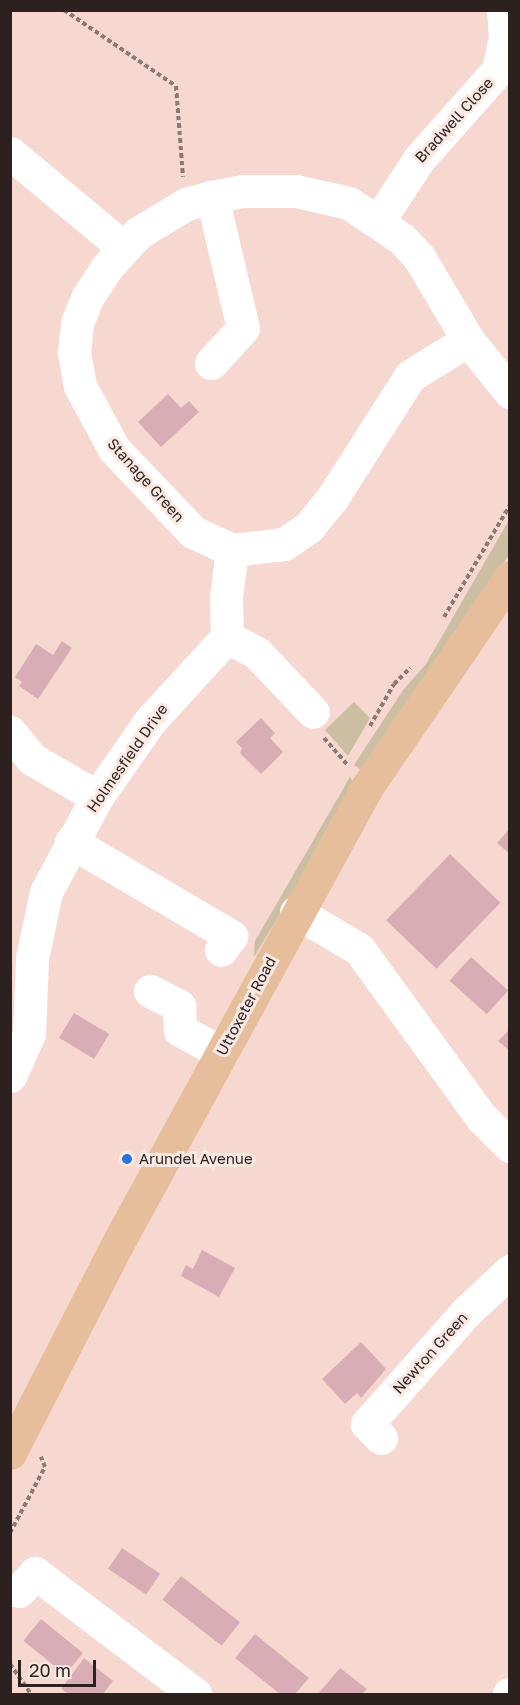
<!DOCTYPE html>
<style>
body{margin:0}
#map{position:relative;width:520px;height:1705px;overflow:hidden;background:#f7d8d1;font-family:"Golos Text",sans-serif}
div>[style]{position:absolute}
[style*='--x']{left:calc(var(--x)*1px);top:calc(var(--y)*1px);width:calc(var(--w)*1px);rotate:calc(var(--a)*1deg)}
.green>*{inset:0;background:#cbbea2}
.building>*{inset:0;background:#d9adb5;transform-origin:0 0}
.path>*{height:4px;margin-top:-2px;transform-origin:0;background:repeating-linear-gradient(90deg,#8d7874 0 4.5px,transparent 0 7.5px)}
.minor>*{height:33px;margin:-16.5px;padding:0 16.5px;transform-origin:16.5px;border-radius:16.5px;background:#fff}
.major>*{height:33px;margin:-16.5px;padding:0 16.5px;transform-origin:16.5px;border-radius:16.5px;background:#e6be9b}
.dots>*{width:16px;height:16px;translate:-50% -50%;box-sizing:border-box;border:3px solid #fbe9e4;border-radius:50%}
span{translate:-50% -50%;white-space:nowrap;text-align:center;line-height:1.15;-webkit-text-stroke:6px #fbe9e4;paint-order:stroke}
.street-label{font-size:15px;color:#2d211f}
.poi-label{font-size:15px;color:#2d211f}
.left{translate:0 -50%;text-align:left}
.frame{position:absolute;inset:0;border:12px solid #2d211f;pointer-events:none}
.scale{position:absolute;left:18px;top:1660px;width:78px;height:27px;box-sizing:border-box;border:3px solid #2d211f;border-top:0;padding-left:8px;font-size:18px;line-height:21px;white-space:nowrap;color:#2d211f;-webkit-text-stroke:4px #fbe9e4;paint-order:stroke}
</style>
<div id="map">
<div class="green">
<i style="clip-path:polygon(509px 520px,509px 555px,364px 772px,354px 765px,403px 690px,426px 664px)"></i>
<i style="clip-path:polygon(354px 702px,370px 718px,348px 756px,325px 730px)"></i>
<i style="clip-path:polygon(350px 777px,356px 787px,254px 957px,255px 941px)"></i>
</div>
<div class="building">
<i style="clip-path:polygon(168px 394px,181px 408px,189px 401px,199px 412px,161px 447px,138px 422px)"></i>
<i style="clip-path:polygon(62px 641px,72px 648px,38px 699px,19px 686px,22px 682px,15px 677px,36px 644px,53px 655px)"></i>
<i style="clip-path:polygon(261px 718px,275px 733px,270px 738px,283px 752px,261px 774px,240px 753px,242px 748px,236px 742px)"></i>
<i style="clip-path:polygon(510px 828px,510px 854px,497px 843px)"></i>
<i style="left:450px;top:854px;width:70px;height:92px;rotate:44deg"></i>
<i style="left:471px;top:957px;width:50px;height:32px;rotate:42deg"></i>
<i style="left:74px;top:1013px;width:41px;height:29px;rotate:31deg"></i>
<i style="clip-path:polygon(510px 1029px,510px 1051px,498px 1041px)"></i>
<i style="clip-path:polygon(202px 1250px,235px 1268px,219px 1297px,181px 1276px,186px 1265px,193px 1269px)"></i>
<i style="clip-path:polygon(361px 1342px,386px 1369px,361px 1398px,357px 1393px,345px 1404px,322px 1379px)"></i>
<i style="left:122px;top:1548px;width:46px;height:25px;rotate:34deg"></i>
<i style="left:181px;top:1576px;width:75px;height:30px;rotate:38deg"></i>
<i style="left:41px;top:1619px;width:54px;height:28px;rotate:39deg"></i>
<i style="clip-path:polygon(255px 1634px,309px 1678px,295px 1694px,280px 1694px,235px 1658px)"></i>
<i style="clip-path:polygon(84px 1658px,113px 1681px,103px 1694px,69px 1694px,61px 1689px)"></i>
<i style="clip-path:polygon(340px 1668px,367px 1689px,362px 1694px,318px 1694px)"></i>
</div>
<div class="path">
<i style="--x:64;--y:10;--w:135;--a:34.2"></i>
<i style="--x:176;--y:86;--w:91;--a:85.6"></i>
<i style="--x:444;--y:617;--w:130;--a:-59.5"></i>
<i style="--x:370;--y:726;--w:48;--a:-60.3"></i>
<i style="--x:394;--y:684;--w:23;--a:-45"></i>
<i style="--x:324;--y:738;--w:35;--a:49"></i>
<i style="--x:10;--y:1533;--w:75;--a:-62.1"></i>
<i style="--x:45;--y:1467;--w:11;--a:-112"></i>
<i style="--x:10;--y:1664;--w:37;--a:55"></i>
</div>
<div class="minor">
<i style="--x:10;--y:153;--w:147;--a:39.8"></i>
<i style="--x:379;--y:220;--w:73;--a:-56.7"></i>
<i style="--x:419;--y:159;--w:119;--a:-48.4"></i>
<i style="--x:498;--y:70;--w:34;--a:-78"></i>
<i style="--x:505;--y:37;--w:27;--a:-94"></i>
<i style="--x:468;--y:340;--w:68;--a:148.2"></i>
<i style="--x:410;--y:376;--w:143;--a:122.5"></i>
<i style="--x:333;--y:497;--w:38;--a:129"></i>
<i style="--x:309;--y:527;--w:30;--a:146"></i>
<i style="--x:284;--y:544;--w:52;--a:173.4"></i>
<i style="--x:232;--y:550;--w:43;--a:-155.2"></i>
<i style="--x:193;--y:532;--w:115;--a:-133.6"></i>
<i style="--x:114;--y:449;--w:72;--a:-118.4"></i>
<i style="--x:80;--y:386;--w:34;--a:-100"></i>
<i style="--x:74;--y:353;--w:30;--a:-84"></i>
<i style="--x:77;--y:323;--w:27;--a:-68"></i>
<i style="--x:87;--y:298;--w:37;--a:-57"></i>
<i style="--x:107;--y:267;--w:46;--a:-47.6"></i>
<i style="--x:138;--y:233;--w:56;--a:-31.1"></i>
<i style="--x:186;--y:204;--w:27;--a:-15"></i>
<i style="--x:212;--y:197;--w:31;--a:-11"></i>
<i style="--x:242;--y:191;--w:54;--a:0"></i>
<i style="--x:296;--y:191;--w:54;--a:12.8"></i>
<i style="--x:349;--y:203;--w:64;--a:34.2"></i>
<i style="--x:402;--y:239;--w:25;--a:47"></i>
<i style="--x:419;--y:257;--w:96;--a:59.4"></i>
<i style="--x:468;--y:340;--w:67;--a:51.1"></i>
<i style="--x:211;--y:363;--w:47;--a:-47.6"></i>
<i style="--x:243;--y:328;--w:135;--a:-103.3"></i>
<i style="--x:227;--y:637;--w:34;--a:28"></i>
<i style="--x:257;--y:653;--w:81;--a:46.5"></i>
<i style="--x:10;--y:732;--w:35;--a:51"></i>
<i style="--x:32;--y:759;--w:75;--a:30.3"></i>
<i style="--x:71;--y:842;--w:186;--a:30.4"></i>
<i style="--x:231;--y:936;--w:17;--a:126"></i>
<i style="--x:296;--y:912;--w:73;--a:30.4"></i>
<i style="--x:359;--y:949;--w:209;--a:54"></i>
<i style="--x:482;--y:1118;--w:40;--a:45"></i>
<i style="--x:150;--y:991;--w:33;--a:27"></i>
<i style="--x:179;--y:1006;--w:24;--a:88"></i>
<i style="--x:180;--y:1030;--w:48;--a:28.7"></i>
<i style="--x:10;--y:1076;--w:46;--a:-65.7"></i>
<i style="--x:29;--y:1034;--w:76;--a:-87.7"></i>
<i style="--x:32;--y:958;--w:67;--a:-78"></i>
<i style="--x:46;--y:892;--w:108;--a:-61.8"></i>
<i style="--x:97;--y:797;--w:93;--a:-55.1"></i>
<i style="--x:150;--y:721;--w:114;--a:-47.5"></i>
<i style="--x:227;--y:637;--w:40;--a:-91.4"></i>
<i style="--x:226;--y:597;--w:47;--a:-82.7"></i>
<i style="--x:381;--y:1438;--w:20;--a:-135"></i>
<i style="--x:367;--y:1424;--w:149;--a:-48.5"></i>
<i style="--x:466;--y:1312;--w:60;--a:-43"></i>
<i style="--x:19;--y:1591;--w:24;--a:-48"></i>
<i style="--x:35;--y:1573;--w:201;--a:37.1"></i>
<i style="--x:509;--y:1694;--w:1;--a:0"></i>
</div>
<div class="major">
<i style="--x:10;--y:1453;--w:238;--a:-62.8"></i>
<i style="--x:119;--y:1241;--w:517;--a:-61.35"></i>
<i style="--x:367;--y:787;--w:254;--a:-55.7"></i>
</div>
<div class="dots">
<i style="left:127px;top:1159px;background:#2774df"></i>
</div>
<div class="street-label">
<span style="left:454px;top:120px;rotate:-48deg">Bradwell Close</span>
<span style="left:146px;top:480px;rotate:48deg">Stanage Green</span>
<span style="left:127px;top:758px;rotate:-55deg">Holmesfield Drive</span>
<span style="left:246px;top:1006px;rotate:-62deg">Uttoxeter Road</span>
<span style="left:430px;top:1353px;rotate:-48deg">Newton Green</span>
</div>
<div class="poi-label">
<span class="left" style="left:139px;top:1159px">Arundel Avenue</span>
</div>
<div class="frame"></div>
<div class="scale">20 m</div>
</div>
